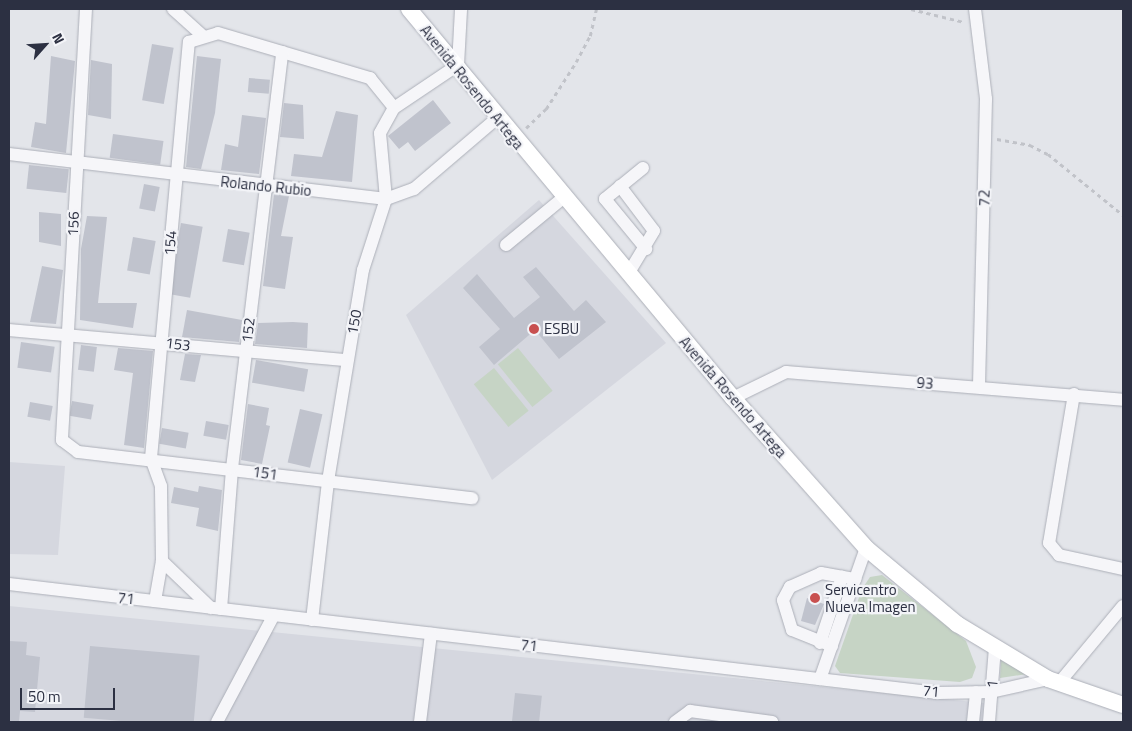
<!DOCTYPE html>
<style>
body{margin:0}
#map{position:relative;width:1132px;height:731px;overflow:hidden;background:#e3e5ea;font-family:"Titillium Web",sans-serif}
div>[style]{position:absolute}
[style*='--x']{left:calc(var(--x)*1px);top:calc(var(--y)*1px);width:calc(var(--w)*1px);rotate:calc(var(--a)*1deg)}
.built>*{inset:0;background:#d5d7df}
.green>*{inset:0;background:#c6d4c5;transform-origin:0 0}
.building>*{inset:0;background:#c0c3cd;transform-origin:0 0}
.path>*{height:2.5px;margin-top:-1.25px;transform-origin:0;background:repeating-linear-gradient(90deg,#c1c3c9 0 4px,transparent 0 8px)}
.roads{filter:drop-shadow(0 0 1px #acafb8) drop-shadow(0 0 1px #acafb8)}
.minor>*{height:12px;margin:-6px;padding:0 6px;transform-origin:6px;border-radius:6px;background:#f6f6f9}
.major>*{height:16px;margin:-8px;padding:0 8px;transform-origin:8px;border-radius:8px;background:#fff}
.dots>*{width:14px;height:14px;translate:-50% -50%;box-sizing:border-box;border:2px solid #f3f4f8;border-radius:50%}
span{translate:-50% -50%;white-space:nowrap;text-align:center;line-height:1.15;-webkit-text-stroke:4.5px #f3f4f8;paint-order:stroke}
.street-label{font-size:15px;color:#2c3042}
.poi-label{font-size:15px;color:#2c3042}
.left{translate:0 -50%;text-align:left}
.frame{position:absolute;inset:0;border:10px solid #2c3042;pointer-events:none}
.north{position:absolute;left:20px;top:20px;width:50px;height:50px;-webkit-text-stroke:4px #f3f4f8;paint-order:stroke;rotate:64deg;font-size:14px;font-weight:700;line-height:20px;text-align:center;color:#2c3042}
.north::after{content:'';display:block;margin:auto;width:18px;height:22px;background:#2c3042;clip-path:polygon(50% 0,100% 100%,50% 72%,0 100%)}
.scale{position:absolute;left:20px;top:688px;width:95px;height:22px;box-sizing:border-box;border:2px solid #2c3042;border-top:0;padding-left:6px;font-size:15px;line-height:18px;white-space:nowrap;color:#2c3042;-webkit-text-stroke:4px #f3f4f8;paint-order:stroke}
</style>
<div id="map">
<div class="built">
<i style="clip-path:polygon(539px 200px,666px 343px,492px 480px,406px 315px)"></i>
<i style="clip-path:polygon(9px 462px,65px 466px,58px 555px,9px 554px)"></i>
<i style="clip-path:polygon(9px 606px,984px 703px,982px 722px,9px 722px)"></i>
</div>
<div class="green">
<i style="left:518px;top:348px;width:55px;height:26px;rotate:51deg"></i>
<i style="left:494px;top:368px;width:55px;height:26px;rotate:51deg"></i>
<i style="clip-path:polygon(882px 575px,966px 641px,976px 667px,972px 678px,960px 682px,840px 673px,835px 666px,862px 589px,870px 577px)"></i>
<i style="clip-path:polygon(1001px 660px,1027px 674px,1000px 678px)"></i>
</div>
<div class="building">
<i style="left:152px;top:44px;width:22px;height:57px;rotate:10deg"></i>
<i style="clip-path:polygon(51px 56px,75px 61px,66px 153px,31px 147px,35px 122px,46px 124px)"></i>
<i style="clip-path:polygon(197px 56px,221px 59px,215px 113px,201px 169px,186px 167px)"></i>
<i style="clip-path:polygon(91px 60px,112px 64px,111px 119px,88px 115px)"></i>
<i style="left:249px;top:78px;width:21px;height:14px;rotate:5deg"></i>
<i style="clip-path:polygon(433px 100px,451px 123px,415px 151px,408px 142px,399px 149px,388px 136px)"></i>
<i style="clip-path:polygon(284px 103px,303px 105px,304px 139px,280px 137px)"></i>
<i style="clip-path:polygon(336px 111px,358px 115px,352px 182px,291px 176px,294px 154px,322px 157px)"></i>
<i style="clip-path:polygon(242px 115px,266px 118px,259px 174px,221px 170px,225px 144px,238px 147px)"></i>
<i style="left:113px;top:134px;width:51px;height:24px;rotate:8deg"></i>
<i style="left:29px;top:165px;width:40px;height:24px;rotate:6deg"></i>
<i style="left:144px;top:184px;width:16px;height:25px;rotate:11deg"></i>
<i style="clip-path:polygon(274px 194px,289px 196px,281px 236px,293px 237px,285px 289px,263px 286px)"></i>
<i style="clip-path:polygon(39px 212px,61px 214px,61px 246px,39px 242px)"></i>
<i style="clip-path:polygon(87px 216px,107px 217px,98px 303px,137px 303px,133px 328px,80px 320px,81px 249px)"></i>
<i style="left:181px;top:223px;width:22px;height:72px;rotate:10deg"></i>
<i style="left:228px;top:229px;width:22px;height:33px;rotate:10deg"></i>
<i style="left:133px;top:237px;width:23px;height:34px;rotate:10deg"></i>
<i style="clip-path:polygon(42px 266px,63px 270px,56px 324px,30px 322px)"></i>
<i style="clip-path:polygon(536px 267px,574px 311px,586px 300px,606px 322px,559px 359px,535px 330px,494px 365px,479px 347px,500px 329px,463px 288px,477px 274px,514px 318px,540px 297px,523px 277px)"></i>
<i style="clip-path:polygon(187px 310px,242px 320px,239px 342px,182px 337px)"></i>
<i style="clip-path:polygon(293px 322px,308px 323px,307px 348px,255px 344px,258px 323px)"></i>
<i style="left:21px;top:342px;width:34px;height:26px;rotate:8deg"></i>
<i style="left:81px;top:345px;width:16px;height:25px;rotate:7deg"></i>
<i style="clip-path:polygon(118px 348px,153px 351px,144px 448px,124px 445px,133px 373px,114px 370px)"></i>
<i style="clip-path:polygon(185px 354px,201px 355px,195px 382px,180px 380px)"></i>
<i style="left:256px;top:360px;width:53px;height:23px;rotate:10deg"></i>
<i style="left:72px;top:401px;width:22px;height:15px;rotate:10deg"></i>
<i style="left:30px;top:402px;width:23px;height:15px;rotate:10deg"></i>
<i style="clip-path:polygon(248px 404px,269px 408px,266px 425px,270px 426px,262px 464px,241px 460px)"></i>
<i style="left:300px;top:409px;width:23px;height:55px;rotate:13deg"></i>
<i style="left:206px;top:421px;width:23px;height:15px;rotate:10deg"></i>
<i style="left:162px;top:428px;width:27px;height:16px;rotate:10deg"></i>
<i style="clip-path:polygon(199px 486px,222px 490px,218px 531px,196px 526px,199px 508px,171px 503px,174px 487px,198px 492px)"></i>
<i style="clip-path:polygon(807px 598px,824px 604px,815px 625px,801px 621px)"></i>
<i style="clip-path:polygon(9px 641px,27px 642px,26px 655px,40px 657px,35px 712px,20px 711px,19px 722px,9px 722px)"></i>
<i style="left:90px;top:646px;width:110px;height:72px;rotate:5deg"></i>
<i style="left:515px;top:693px;width:27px;height:29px;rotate:6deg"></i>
</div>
<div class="path">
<i style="--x:911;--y:9;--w:55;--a:13.8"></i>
<i style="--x:526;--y:128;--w:28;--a:-44"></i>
<i style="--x:546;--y:109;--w:56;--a:-57.4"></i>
<i style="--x:576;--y:62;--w:30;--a:-62"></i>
<i style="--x:590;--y:36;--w:28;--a:-77"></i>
<i style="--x:997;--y:139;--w:34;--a:10"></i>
<i style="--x:1030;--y:145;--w:20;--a:27"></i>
<i style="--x:1048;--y:154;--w:97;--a:39.1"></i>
</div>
<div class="roads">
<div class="minor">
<i style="--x:86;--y:9;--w:432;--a:93.2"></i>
<i style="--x:62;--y:440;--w:20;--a:37"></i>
<i style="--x:78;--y:452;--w:397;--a:6.7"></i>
<i style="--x:173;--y:9;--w:39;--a:42"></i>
<i style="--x:975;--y:9;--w:91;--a:83"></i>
<i style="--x:986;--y:99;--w:288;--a:91.4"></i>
<i style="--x:9;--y:154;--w:380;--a:6.8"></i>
<i style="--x:386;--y:199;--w:30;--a:-20"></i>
<i style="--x:414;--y:189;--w:108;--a:-40.5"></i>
<i style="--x:643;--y:168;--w:49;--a:140.8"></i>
<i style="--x:605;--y:199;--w:65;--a:50.6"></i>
<i style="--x:620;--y:186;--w:56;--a:52.9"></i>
<i style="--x:654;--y:231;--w:50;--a:121.2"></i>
<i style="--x:506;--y:245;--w:74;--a:-39.5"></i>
<i style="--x:9;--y:330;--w:339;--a:5.1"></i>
<i style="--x:1074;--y:394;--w:151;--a:99.5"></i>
<i style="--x:1049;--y:543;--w:16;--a:50"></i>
<i style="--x:1059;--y:555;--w:66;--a:12.3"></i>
<i style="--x:733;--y:398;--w:59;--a:-26.1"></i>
<i style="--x:786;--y:372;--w:338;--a:4.7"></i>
<i style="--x:162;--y:561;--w:68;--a:43.8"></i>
<i style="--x:9;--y:584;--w:935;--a:6.69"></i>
<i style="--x:938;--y:693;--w:53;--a:-1.1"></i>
<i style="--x:991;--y:692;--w:58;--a:-12.8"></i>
<i style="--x:155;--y:601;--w:41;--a:-80.1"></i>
<i style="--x:162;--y:561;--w:75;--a:-90.8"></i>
<i style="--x:161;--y:486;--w:30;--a:-110"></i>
<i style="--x:151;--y:458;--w:418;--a:-84.8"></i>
<i style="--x:189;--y:42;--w:30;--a:-17"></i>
<i style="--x:218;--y:33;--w:159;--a:16.5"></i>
<i style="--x:370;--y:78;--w:38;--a:51"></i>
<i style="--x:221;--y:609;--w:141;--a:-85.5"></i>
<i style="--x:232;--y:468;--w:419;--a:-83.1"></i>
<i style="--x:312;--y:620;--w:140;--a:-83.4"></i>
<i style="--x:328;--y:481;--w:214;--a:-80.6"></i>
<i style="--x:363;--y:270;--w:75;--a:-72.1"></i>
<i style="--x:386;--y:199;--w:66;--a:-95.2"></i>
<i style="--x:380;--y:133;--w:29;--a:-61"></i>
<i style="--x:394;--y:108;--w:77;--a:-33.9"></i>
<i style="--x:458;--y:65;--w:56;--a:-86.9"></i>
<i style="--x:820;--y:643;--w:70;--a:-71.6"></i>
<i style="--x:832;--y:646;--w:43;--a:-158.2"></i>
<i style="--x:792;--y:630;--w:31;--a:-107"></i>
<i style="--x:783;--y:600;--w:15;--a:-62"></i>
<i style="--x:790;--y:587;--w:34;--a:-24"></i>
<i style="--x:821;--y:573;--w:35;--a:10"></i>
<i style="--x:820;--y:679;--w:139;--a:-70.7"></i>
<i style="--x:1059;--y:683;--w:100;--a:-50.3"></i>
<i style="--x:217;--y:722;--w:121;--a:-62"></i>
<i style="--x:420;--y:722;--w:89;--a:-82.9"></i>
<i style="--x:675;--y:722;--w:19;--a:-36"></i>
<i style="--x:690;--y:711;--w:83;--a:7.6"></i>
<i style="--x:973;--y:722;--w:30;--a:-84"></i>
<i style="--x:989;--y:722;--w:75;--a:-85.4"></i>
</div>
<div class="major">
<i style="--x:409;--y:9;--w:506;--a:50.21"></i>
<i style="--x:733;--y:398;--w:200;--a:48.4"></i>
<i style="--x:866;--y:548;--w:119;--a:39.9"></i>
<i style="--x:957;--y:624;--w:106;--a:31.1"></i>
<i style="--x:1048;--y:679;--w:79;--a:19.1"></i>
</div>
</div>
<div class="dots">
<i style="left:534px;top:329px;background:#c85050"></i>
<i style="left:815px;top:598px;background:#c85050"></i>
</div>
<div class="street-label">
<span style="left:472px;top:87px;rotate:51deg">Avenida Rosendo Artega</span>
<span style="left:266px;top:186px;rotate:6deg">Rolando Rubio</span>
<span style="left:984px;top:198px;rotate:-88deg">72</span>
<span style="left:73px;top:224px;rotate:-87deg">156</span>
<span style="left:170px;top:243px;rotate:-86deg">154</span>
<span style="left:354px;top:322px;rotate:-80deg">150</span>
<span style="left:248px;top:330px;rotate:-83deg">152</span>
<span style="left:178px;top:344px;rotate:7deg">153</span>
<span style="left:925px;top:383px;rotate:4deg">93</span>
<span style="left:733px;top:397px;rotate:49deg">Avenida Rosendo Artega</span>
<span style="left:265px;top:473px;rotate:8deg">151</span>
<span style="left:126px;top:598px;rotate:7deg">71</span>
<span style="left:529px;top:645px;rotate:7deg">71</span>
<span style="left:992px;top:684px;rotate:-85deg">1</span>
<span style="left:931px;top:691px;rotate:5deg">71</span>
</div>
<div class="poi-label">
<span class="left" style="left:544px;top:329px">ESBU</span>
<span class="left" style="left:825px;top:598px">Servicentro<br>Nueva Imagen</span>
</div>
<div class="frame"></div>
<div class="north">N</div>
<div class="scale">50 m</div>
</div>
